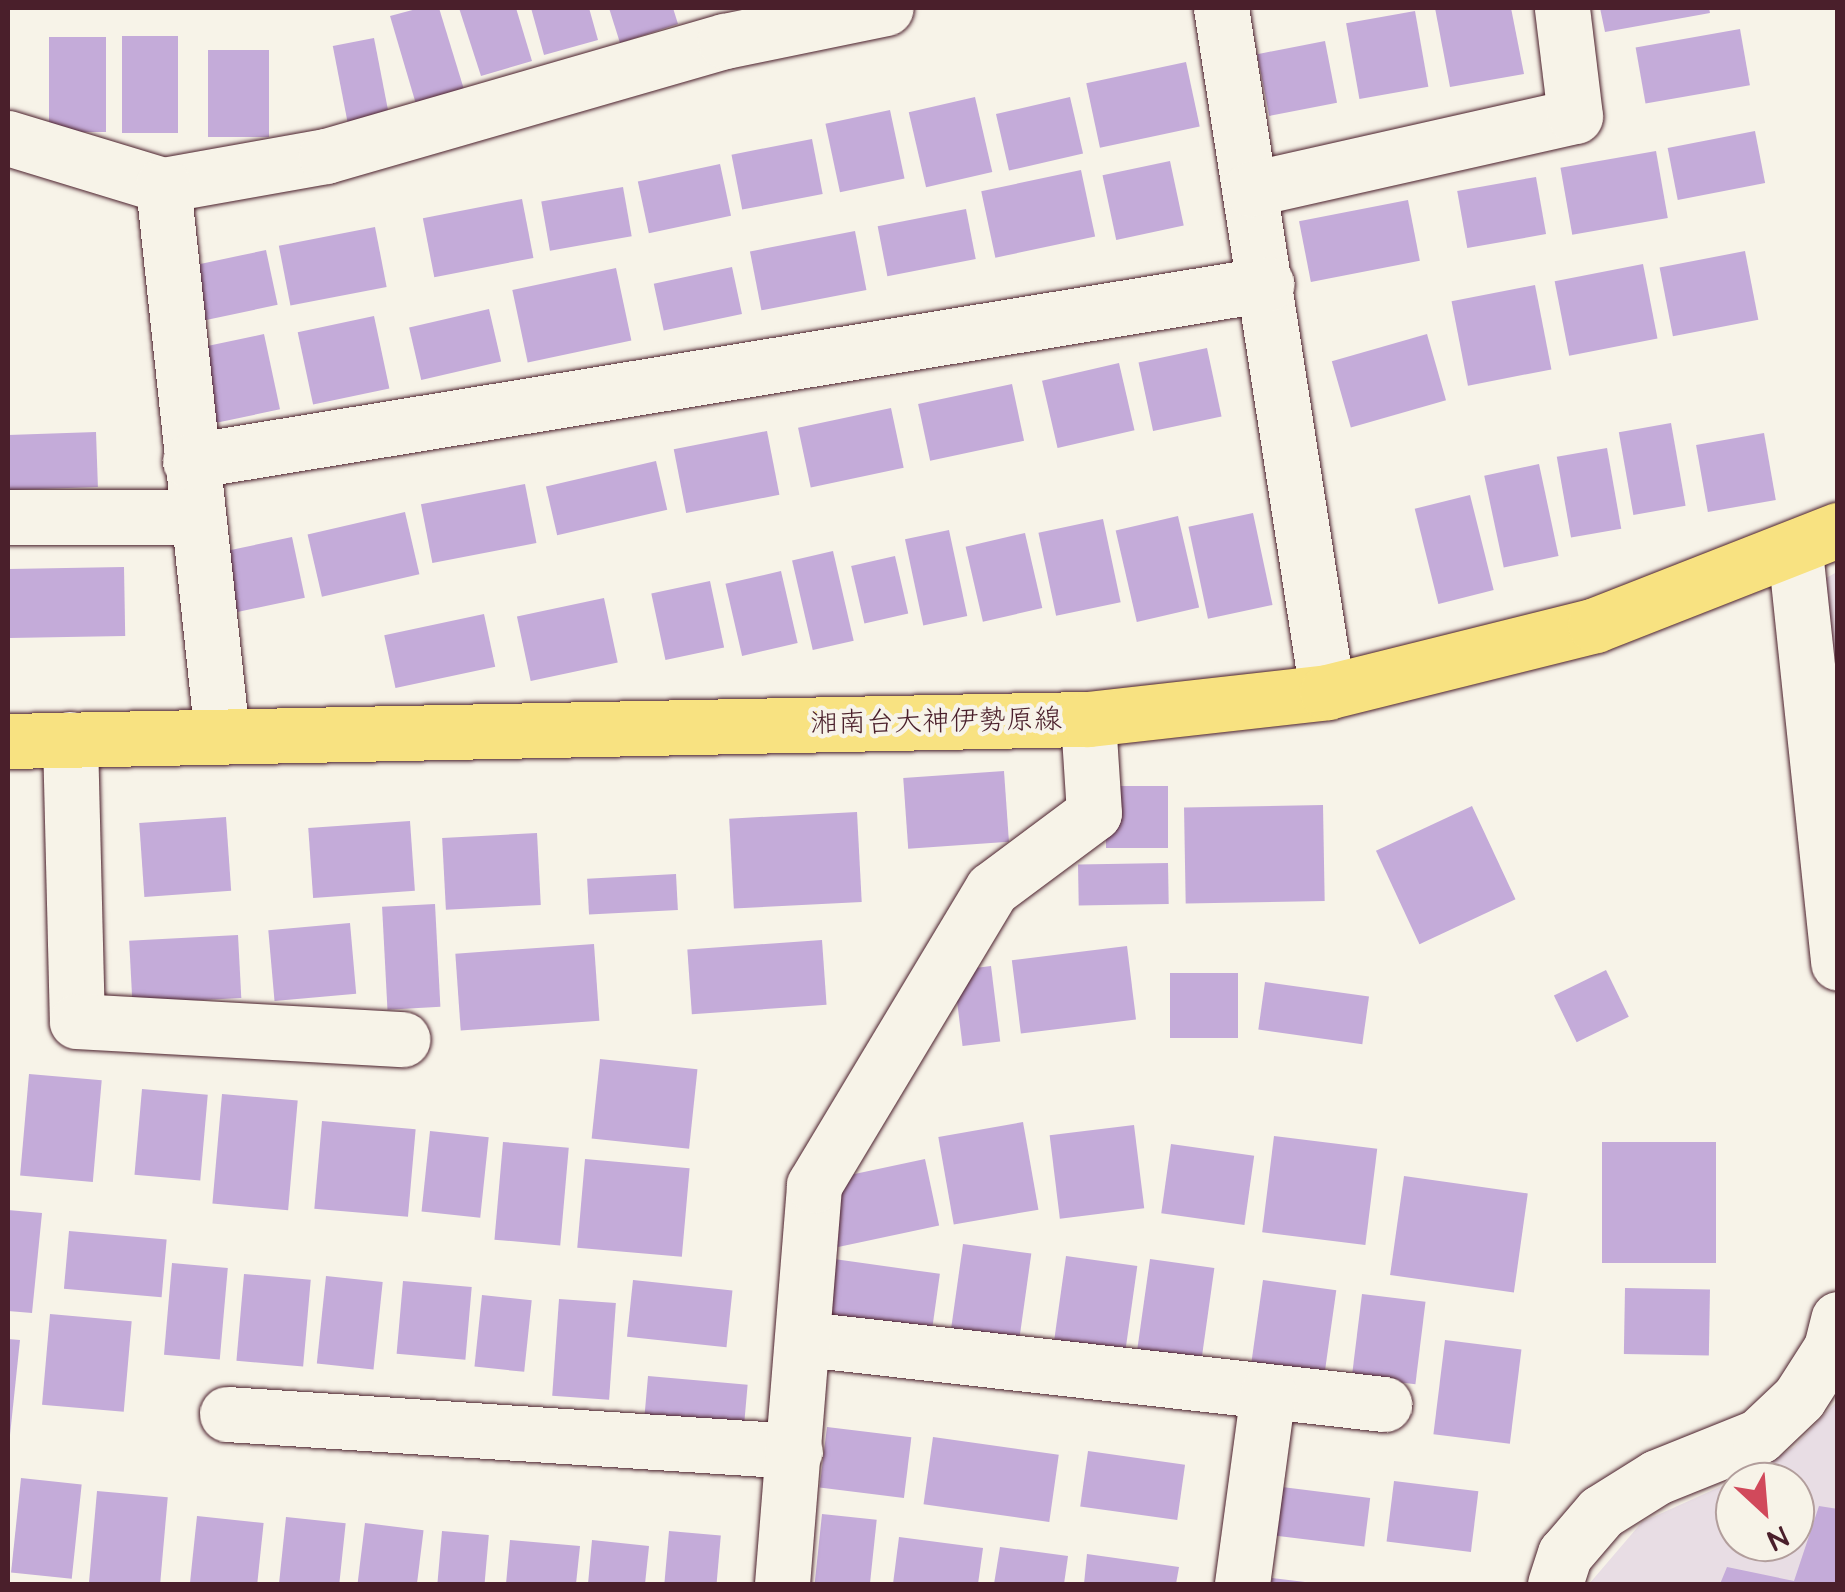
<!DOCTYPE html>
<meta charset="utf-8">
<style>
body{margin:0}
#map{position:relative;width:1845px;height:1592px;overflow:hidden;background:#f7f3e8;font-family:"Architects Daughter","Klee One",sans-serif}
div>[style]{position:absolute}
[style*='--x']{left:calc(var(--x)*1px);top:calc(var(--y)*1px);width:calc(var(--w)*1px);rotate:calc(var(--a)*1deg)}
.built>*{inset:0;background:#e8dde4}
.building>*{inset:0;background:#c4abd9;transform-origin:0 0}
.roads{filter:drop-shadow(0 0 2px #4a1f2b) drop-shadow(0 0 2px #4a1f2b)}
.minor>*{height:55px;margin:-27.5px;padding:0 27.5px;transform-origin:27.5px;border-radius:27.5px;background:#f7f3e8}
.major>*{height:55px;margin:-27.5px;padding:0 27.5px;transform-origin:27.5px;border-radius:27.5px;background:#f8e281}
span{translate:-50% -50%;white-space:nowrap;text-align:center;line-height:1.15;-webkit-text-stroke:9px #f7f3e8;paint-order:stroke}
.street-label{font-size:28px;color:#4a1f2b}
.frame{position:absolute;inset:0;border:10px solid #4a1f2b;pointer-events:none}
.north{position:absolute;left:1715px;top:1462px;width:100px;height:100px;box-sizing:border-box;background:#f7f3e8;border:2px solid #b29e9c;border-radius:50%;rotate:154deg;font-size:28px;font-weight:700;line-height:40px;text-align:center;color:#4a1f2b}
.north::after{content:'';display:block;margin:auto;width:35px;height:45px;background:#d1495b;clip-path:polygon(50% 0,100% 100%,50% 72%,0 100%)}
</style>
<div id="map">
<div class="built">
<i style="clip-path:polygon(1837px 572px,1837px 762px,1826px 578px)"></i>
<i style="clip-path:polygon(evenodd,1837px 1401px,1837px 1584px,1589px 1584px,1642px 1522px,1757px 1470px,1794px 1447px,1837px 1401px,1735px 1482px,1795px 1482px,1795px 1542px,1735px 1542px,1735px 1482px)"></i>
</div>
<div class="building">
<i style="clip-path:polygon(420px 8px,439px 8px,466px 96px,418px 111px,390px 16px)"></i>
<i style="clip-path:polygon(459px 8px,516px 8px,532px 61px,481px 76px)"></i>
<i style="clip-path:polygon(531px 8px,589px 8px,598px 40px,544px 55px)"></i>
<i style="clip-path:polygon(609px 8px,673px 8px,678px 24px,620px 43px)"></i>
<i style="clip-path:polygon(1435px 8px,1511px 8px,1524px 74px,1450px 87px)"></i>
<i style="clip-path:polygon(1600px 8px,1709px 8px,1710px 13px,1605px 32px)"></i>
<i style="left:1415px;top:11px;width:77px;height:70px;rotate:80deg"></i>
<i style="left:1740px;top:29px;width:57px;height:106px;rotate:80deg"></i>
<i style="left:122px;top:36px;width:56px;height:97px"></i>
<i style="left:49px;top:37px;width:57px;height:95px"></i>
<i style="left:374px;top:38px;width:79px;height:42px;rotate:79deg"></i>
<i style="left:1325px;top:41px;width:63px;height:69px;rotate:79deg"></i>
<i style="left:208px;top:50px;width:61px;height:87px"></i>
<i style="left:1186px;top:62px;width:66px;height:102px;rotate:78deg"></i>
<i style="left:975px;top:97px;width:77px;height:68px;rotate:77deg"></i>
<i style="left:1070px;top:97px;width:58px;height:76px;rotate:77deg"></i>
<i style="left:890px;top:110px;width:70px;height:66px;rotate:78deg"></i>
<i style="left:1755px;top:131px;width:53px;height:89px;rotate:79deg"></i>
<i style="left:812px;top:139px;width:56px;height:82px;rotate:79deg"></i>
<i style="left:1656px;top:151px;width:68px;height:97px;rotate:80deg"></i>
<i style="left:1170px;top:161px;width:66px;height:69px;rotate:78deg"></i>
<i style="left:720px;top:164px;width:53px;height:84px;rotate:78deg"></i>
<i style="left:1081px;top:170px;width:68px;height:102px;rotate:78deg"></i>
<i style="left:1536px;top:177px;width:58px;height:80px;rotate:80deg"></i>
<i style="left:623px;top:187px;width:50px;height:83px;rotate:80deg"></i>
<i style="left:522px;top:199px;width:60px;height:101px;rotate:79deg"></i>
<i style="left:1408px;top:200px;width:62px;height:111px;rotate:79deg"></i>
<i style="left:966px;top:209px;width:51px;height:90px;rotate:79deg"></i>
<i style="left:375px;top:227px;width:61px;height:98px;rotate:79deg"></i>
<i style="left:855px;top:231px;width:60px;height:107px;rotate:79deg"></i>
<i style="left:266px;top:250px;width:56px;height:90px;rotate:78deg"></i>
<i style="left:1745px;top:251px;width:70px;height:87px;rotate:79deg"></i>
<i style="left:1643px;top:264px;width:76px;height:90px;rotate:79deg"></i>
<i style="left:732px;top:267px;width:48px;height:80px;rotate:78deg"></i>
<i style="left:616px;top:268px;width:74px;height:106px;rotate:78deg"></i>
<i style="left:1535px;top:285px;width:86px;height:85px;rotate:79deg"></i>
<i style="left:489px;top:309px;width:54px;height:82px;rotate:77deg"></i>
<i style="left:374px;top:316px;width:74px;height:78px;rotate:78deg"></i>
<i style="left:264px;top:334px;width:77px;height:76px;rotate:78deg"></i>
<i style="left:1427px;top:334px;width:69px;height:99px;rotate:74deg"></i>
<i style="left:1207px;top:348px;width:70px;height:70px;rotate:78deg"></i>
<i style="left:1119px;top:363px;width:69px;height:79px;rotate:77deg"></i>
<i style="left:1012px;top:384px;width:58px;height:96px;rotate:78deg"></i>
<i style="left:891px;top:408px;width:61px;height:95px;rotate:78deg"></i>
<i style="left:1671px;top:423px;width:84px;height:53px;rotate:80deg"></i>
<i style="left:767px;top:431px;width:65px;height:95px;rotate:79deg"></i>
<i style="left:96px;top:432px;width:55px;height:88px;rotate:88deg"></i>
<i style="left:1764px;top:433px;width:68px;height:69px;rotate:80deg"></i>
<i style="left:1607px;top:448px;width:82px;height:51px;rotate:80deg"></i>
<i style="left:656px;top:461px;width:50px;height:113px;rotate:77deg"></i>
<i style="left:1539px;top:464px;width:94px;height:56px;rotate:78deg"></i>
<i style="left:525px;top:484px;width:60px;height:106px;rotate:79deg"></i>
<i style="left:1470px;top:495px;width:98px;height:57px;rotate:76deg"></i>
<i style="left:405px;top:512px;width:64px;height:100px;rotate:77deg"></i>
<i style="left:1253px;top:513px;width:94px;height:66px;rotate:78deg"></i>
<i style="left:1178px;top:516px;width:94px;height:64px;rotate:77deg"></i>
<i style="left:1103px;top:519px;width:85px;height:66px;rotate:78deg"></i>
<i style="left:949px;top:530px;width:88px;height:45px;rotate:78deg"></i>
<i style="left:1025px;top:533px;width:77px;height:61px;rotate:77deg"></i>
<i style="left:292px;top:537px;width:62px;height:76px;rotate:78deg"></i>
<i style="left:833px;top:551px;width:92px;height:42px;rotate:77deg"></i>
<i style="left:895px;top:556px;width:59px;height:45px;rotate:77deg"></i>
<i style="left:124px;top:567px;width:69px;height:116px;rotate:89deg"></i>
<i style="left:781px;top:571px;width:74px;height:57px;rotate:77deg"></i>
<i style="left:710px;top:581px;width:68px;height:60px;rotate:78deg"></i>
<i style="left:604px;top:598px;width:66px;height:89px;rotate:78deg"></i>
<i style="left:484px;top:614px;width:54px;height:102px;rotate:78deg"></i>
<i style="left:1004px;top:771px;width:71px;height:101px;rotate:86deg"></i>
<i style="left:1106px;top:786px;width:62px;height:62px"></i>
<i style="left:1323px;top:805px;width:96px;height:139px;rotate:89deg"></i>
<i style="left:1472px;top:806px;width:103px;height:106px;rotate:65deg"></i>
<i style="left:857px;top:812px;width:90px;height:128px;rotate:87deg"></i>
<i style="left:226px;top:817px;width:74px;height:87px;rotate:86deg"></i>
<i style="left:410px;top:821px;width:70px;height:102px;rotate:86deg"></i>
<i style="left:537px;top:833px;width:72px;height:95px;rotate:87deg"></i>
<i style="left:1168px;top:863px;width:41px;height:90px;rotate:89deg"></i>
<i style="left:676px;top:874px;width:36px;height:89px;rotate:87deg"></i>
<i style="left:435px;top:904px;width:103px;height:53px;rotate:87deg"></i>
<i style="left:350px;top:923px;width:71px;height:82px;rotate:85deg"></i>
<i style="left:238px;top:935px;width:63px;height:109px;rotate:87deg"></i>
<i style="left:822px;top:940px;width:65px;height:135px;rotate:86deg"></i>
<i style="left:594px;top:944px;width:77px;height:139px;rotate:86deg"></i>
<i style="left:1127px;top:946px;width:74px;height:116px;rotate:83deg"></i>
<i style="left:991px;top:966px;width:76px;height:38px;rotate:83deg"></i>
<i style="left:1606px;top:970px;width:52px;height:58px;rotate:64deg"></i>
<i style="left:1170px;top:973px;width:68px;height:65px"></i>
<i style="left:1265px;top:982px;width:105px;height:48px;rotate:8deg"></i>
<i style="left:600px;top:1059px;width:98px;height:80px;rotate:6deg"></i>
<i style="left:29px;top:1074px;width:73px;height:102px;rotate:5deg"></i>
<i style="left:142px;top:1089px;width:66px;height:86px;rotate:5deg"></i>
<i style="left:222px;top:1094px;width:76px;height:110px;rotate:5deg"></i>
<i style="left:322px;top:1121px;width:94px;height:88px;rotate:5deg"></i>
<i style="left:1023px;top:1122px;width:89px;height:86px;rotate:80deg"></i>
<i style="left:1134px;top:1125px;width:84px;height:85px;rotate:83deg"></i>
<i style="left:430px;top:1131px;width:59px;height:81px;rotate:6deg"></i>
<i style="left:1274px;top:1136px;width:104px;height:97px;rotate:7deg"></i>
<i style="left:503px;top:1142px;width:66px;height:98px;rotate:5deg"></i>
<i style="left:1602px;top:1142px;width:114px;height:121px"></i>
<i style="left:1171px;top:1144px;width:84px;height:70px;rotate:8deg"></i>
<i style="left:585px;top:1159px;width:105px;height:89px;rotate:5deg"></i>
<i style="left:925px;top:1159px;width:68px;height:108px;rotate:78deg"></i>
<i style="left:1404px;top:1176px;width:125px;height:100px;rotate:8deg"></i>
<i style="clip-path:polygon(8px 1210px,42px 1213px,32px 1313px,8px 1311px)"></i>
<i style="left:69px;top:1231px;width:98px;height:58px;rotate:5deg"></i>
<i style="left:963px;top:1244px;width:69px;height:97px;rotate:8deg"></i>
<i style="left:1066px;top:1256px;width:72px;height:87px;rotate:8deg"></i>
<i style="left:827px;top:1258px;width:114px;height:62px;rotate:8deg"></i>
<i style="left:1150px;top:1259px;width:65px;height:91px;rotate:8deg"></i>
<i style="left:172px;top:1263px;width:56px;height:92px;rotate:5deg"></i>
<i style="left:244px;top:1274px;width:67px;height:87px;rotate:5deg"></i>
<i style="left:326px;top:1276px;width:57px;height:88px;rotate:6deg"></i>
<i style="left:633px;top:1280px;width:100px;height:57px;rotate:6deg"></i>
<i style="left:1263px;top:1280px;width:74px;height:90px;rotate:8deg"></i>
<i style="left:403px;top:1281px;width:69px;height:73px;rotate:5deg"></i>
<i style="left:1625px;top:1288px;width:85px;height:66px;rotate:1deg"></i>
<i style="left:1362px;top:1294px;width:64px;height:83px;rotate:7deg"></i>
<i style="left:482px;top:1295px;width:50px;height:72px;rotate:6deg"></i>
<i style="left:559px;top:1299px;width:57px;height:97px;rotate:4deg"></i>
<i style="left:50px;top:1314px;width:82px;height:91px;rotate:5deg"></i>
<i style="clip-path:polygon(8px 1339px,20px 1340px,10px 1435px,8px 1435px)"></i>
<i style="left:1445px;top:1340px;width:77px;height:95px;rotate:7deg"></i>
<i style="left:648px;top:1376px;width:100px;height:53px;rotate:5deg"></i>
<i style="left:827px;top:1427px;width:85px;height:61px;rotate:7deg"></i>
<i style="left:933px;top:1437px;width:127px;height:68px;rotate:8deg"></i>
<i style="left:1088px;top:1451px;width:98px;height:56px;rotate:8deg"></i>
<i style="left:21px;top:1478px;width:61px;height:95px;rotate:6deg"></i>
<i style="left:1394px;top:1481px;width:85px;height:61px;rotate:7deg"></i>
<i style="left:1265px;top:1485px;width:106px;height:49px;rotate:7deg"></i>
<i style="left:97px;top:1491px;width:71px;height:92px;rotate:5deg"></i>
<i style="clip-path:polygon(1819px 1506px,1838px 1509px,1838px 1584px,1720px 1584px,1727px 1567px,1794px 1581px)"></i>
<i style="left:822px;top:1514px;width:55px;height:71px;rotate:6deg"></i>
<i style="left:197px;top:1516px;width:67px;height:68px;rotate:6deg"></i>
<i style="left:286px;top:1517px;width:60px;height:67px;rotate:6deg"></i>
<i style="left:365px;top:1523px;width:59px;height:61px;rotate:7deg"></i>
<i style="left:442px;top:1531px;width:47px;height:53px;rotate:5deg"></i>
<i style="left:669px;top:1531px;width:52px;height:53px;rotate:5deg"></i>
<i style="clip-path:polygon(899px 1537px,983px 1548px,978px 1584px,893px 1584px)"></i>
<i style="clip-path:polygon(510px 1540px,580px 1546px,576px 1584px,506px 1584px)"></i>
<i style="clip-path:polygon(592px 1540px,649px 1546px,645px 1584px,588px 1584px)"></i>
<i style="clip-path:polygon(1000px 1547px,1068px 1556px,1064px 1584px,994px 1584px)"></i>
<i style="clip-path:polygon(1087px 1554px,1179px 1567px,1176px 1584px,1084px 1584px)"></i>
<i style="clip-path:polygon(1272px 1578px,1305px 1582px,1304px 1584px,1271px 1584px)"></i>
</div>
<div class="roads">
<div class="minor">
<i style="--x:1221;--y:8;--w:692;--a:81.19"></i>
<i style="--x:8;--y:138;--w:162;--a:16.9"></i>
<i style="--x:163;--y:185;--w:166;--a:-10.1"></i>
<i style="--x:326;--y:156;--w:415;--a:-16.1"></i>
<i style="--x:725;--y:41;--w:164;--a:-11.6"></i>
<i style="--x:163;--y:185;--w:554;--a:83.89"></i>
<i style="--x:1251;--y:189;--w:332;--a:-12.7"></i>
<i style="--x:1575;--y:116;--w:109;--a:-96.9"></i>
<i style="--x:190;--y:461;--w:1091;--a:-9.33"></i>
<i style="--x:8;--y:517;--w:190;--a:0"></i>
<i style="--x:1795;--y:551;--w:414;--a:84"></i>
<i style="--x:70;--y:739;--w:282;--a:88.6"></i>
<i style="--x:77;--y:1021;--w:326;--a:3.2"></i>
<i style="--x:805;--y:1339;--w:583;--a:6.41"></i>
<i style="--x:227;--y:1414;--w:569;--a:3.73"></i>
<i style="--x:782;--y:1584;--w:400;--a:-85.4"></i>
<i style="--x:814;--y:1185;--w:345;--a:-59"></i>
<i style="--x:992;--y:889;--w:127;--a:-36.7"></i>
<i style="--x:1094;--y:813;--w:94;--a:-93.7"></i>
<i style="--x:1242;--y:1584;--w:194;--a:-82.3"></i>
<i style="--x:1555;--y:1584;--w:32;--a:-72"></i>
<i style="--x:1565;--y:1554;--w:55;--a:-49.4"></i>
<i style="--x:1601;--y:1512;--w:66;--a:-32"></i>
<i style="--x:1657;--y:1477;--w:110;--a:-21.9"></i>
<i style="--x:1759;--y:1436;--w:55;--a:-43.5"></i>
<i style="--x:1799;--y:1398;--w:59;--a:-57.4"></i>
<i style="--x:1831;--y:1348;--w:30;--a:-76"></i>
</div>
<div class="major">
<i style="--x:8;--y:741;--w:1080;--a:-1.17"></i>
<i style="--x:1088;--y:719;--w:241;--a:-6.4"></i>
<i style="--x:1327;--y:692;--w:276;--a:-14"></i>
<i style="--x:1595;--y:625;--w:261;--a:-21.4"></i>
</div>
</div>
<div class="street-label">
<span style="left:936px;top:722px;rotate:-1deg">湘南台大神伊勢原線</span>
</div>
<div class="frame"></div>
<div class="north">N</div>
</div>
